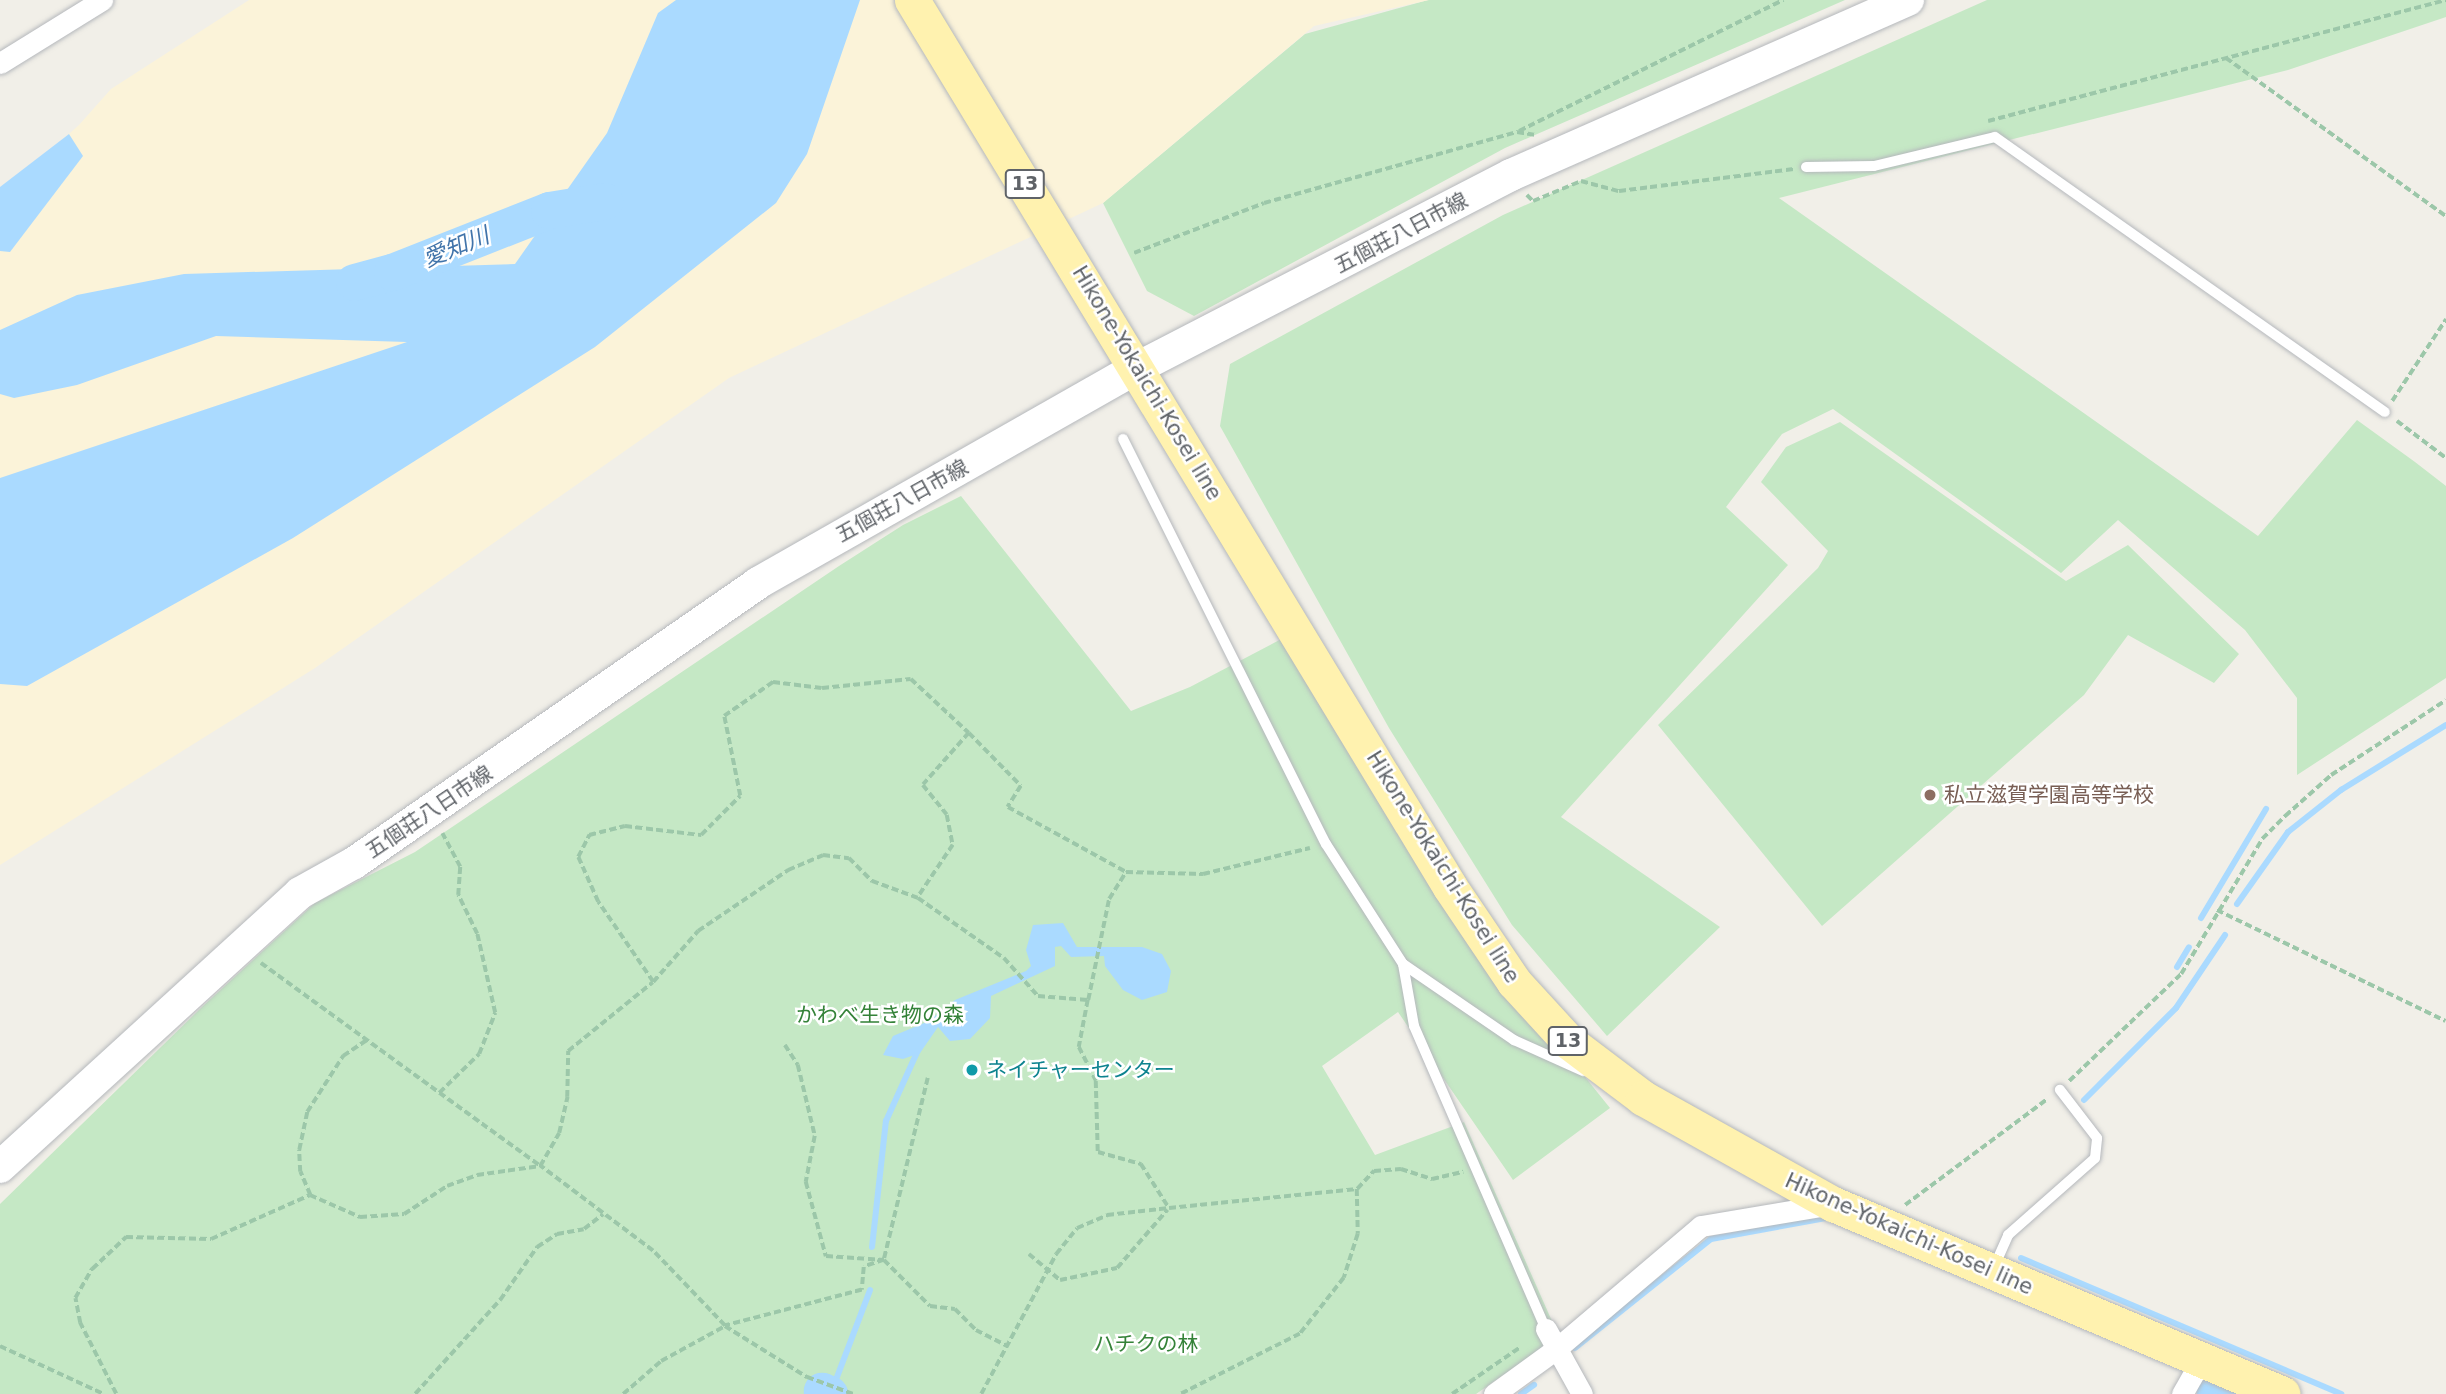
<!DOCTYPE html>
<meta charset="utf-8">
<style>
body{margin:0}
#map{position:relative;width:2446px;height:1394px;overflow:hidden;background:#f1efe8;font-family:"DejaVu Sans","Noto Sans JP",sans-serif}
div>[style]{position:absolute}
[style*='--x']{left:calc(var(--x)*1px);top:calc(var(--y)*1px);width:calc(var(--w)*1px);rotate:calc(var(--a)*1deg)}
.green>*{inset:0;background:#c5e8c5}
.sand>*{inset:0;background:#fbf3d9}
.water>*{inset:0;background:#aadaff}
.stream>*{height:6px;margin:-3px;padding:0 3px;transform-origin:3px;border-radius:3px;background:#aadaff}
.river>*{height:37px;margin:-18.5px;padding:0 18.5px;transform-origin:18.5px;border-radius:18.5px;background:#aadaff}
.path>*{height:3.5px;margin-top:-1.75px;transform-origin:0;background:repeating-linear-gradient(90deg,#9cc7a9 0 7px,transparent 0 10.5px)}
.roads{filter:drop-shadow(0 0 2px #b5b8bc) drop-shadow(0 0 2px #b5b8bc)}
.lane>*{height:10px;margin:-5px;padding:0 5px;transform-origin:5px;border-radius:5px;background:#fff}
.street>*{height:21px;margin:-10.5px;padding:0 10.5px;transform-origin:10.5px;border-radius:10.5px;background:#fff}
.secondary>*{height:32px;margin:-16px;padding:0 16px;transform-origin:16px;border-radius:16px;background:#fff}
.primary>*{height:35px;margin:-17.5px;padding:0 17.5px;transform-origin:17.5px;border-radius:17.5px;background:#fff2af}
.dots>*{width:19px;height:19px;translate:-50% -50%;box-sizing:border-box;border:4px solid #fff;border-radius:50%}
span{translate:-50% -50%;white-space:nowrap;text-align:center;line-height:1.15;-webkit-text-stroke:5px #fff;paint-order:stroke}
.shield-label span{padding:2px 5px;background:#fff;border:2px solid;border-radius:5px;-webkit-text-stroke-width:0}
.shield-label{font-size:19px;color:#5f6368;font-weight:700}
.street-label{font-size:21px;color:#5f6368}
.education-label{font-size:21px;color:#785e54}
.left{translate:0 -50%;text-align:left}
.park-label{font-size:21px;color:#348238}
.culture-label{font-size:21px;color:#0d838f}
.water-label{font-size:23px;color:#4174aa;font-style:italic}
</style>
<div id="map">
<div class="green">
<i style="clip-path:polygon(1428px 0,1845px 0,1505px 148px,1194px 316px,1147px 291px,1103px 203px,1305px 34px)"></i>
<i style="clip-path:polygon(1987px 0,2446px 0,2446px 17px,2288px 70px,1779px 198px,2258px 536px,2357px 420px,2415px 462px,2446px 486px,2446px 678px,2297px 775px,2297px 698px,2245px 630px,2118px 520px,2061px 573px,1833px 409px,1782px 434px,1726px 507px,1788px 565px,1561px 817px,1720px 927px,1607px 1036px,1512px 925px,1389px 728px,1220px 426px,1230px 364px,1503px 215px)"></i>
<i style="clip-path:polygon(1840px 422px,2066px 581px,2128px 545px,2239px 654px,2214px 683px,2128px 635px,2084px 695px,1822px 926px,1658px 725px,1818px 568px,1828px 551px,1761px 482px,1786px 447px)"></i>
<i style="clip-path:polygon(961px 496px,1131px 711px,1190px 687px,1287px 636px,1487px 955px,1610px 1108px,1513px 1180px,1398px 1012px,1322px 1066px,1375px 1155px,1464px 1122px,1559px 1337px,1476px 1394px,0 1394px,0 1204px,203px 1006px,315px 903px,415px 852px,839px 566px,903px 525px)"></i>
</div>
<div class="sand">
<i style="clip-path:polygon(249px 0,1429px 0,1314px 26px,1103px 203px,729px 378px,315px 668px,0 865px,0 195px,79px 125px,111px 89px)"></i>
</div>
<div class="water">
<i style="clip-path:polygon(676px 0,860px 0,807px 154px,776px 203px,595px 347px,293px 538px,27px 686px,0 684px,0 478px,407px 342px,216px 336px,77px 385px,14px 398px,0 394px,0 330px,77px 295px,184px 274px,515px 264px,607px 133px,658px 13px)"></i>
<i style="clip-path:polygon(69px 134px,83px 156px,10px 252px,0 251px,0 187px)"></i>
<i style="clip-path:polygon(1063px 923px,1077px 947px,1142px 947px,1162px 954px,1171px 971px,1167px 992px,1142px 1000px,1123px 990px,1105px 966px,1104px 956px,1071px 957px,1061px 946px,1055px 947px,1055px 966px,991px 996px,990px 1018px,970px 1039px,950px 1041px,938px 1027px,920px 1053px,903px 1059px,883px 1055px,893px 1036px,929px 1021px,955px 1000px,1026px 971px,1031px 966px,1026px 950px,1033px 925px)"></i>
</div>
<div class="stream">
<i style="--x:2237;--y:904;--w:88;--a:-54.7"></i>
<i style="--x:2288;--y:832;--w:68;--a:-38.4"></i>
<i style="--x:2341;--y:790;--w:123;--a:-31.8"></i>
<i style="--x:2201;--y:918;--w:127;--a:-59.2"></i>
<i style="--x:2177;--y:967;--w:23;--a:-59"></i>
<i style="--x:2084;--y:1100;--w:130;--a:-45"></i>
<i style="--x:2176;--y:1008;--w:88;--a:-56.1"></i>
<i style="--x:872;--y:1247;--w:127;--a:-83.7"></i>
<i style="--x:886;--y:1121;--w:78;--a:-65.7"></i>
<i style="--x:2021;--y:1258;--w:348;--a:23"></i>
<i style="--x:1575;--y:1348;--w:174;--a:-38.7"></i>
<i style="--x:1711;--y:1239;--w:118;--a:-10.3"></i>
<i style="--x:837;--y:1377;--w:93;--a:-69.2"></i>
<i style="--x:1521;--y:1394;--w:16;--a:-35"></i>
</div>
<div class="river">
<i style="--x:354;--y:282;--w:39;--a:-15"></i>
<i style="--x:392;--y:272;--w:169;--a:-21.5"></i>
<i style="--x:549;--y:210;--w:56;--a:-9.3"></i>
<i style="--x:2214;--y:1388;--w:15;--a:23"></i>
<i style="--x:824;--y:1394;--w:4;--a:-124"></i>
<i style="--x:822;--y:1391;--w:8;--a:23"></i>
</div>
<div class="path">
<i style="--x:2226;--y:58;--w:271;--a:35.7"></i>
<i style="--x:1988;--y:121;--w:474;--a:-14.8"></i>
<i style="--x:1519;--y:131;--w:295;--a:-26.4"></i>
<i style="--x:1527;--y:195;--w:8;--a:45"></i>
<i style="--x:1533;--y:201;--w:52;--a:-22.6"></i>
<i style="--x:1581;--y:181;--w:39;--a:15"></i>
<i style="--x:1619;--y:191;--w:176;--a:-7.2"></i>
<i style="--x:1134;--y:253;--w:139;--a:-21"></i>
<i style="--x:1264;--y:203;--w:263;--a:-15.7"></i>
<i style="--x:1517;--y:132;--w:20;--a:9"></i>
<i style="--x:2392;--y:401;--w:98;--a:-56.6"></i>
<i style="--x:2397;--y:421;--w:61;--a:37.1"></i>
<i style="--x:969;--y:733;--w:74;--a:45.5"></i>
<i style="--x:1021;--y:786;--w:25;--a:122"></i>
<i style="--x:1008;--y:807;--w:135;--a:28.8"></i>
<i style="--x:2217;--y:910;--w:254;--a:25.9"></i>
<i style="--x:261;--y:963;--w:345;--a:36"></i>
<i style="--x:653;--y:982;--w:97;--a:-124.5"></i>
<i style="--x:598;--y:902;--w:49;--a:-114"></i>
<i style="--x:578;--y:857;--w:25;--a:-63"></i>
<i style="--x:589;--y:835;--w:37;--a:-14"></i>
<i style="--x:625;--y:826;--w:77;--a:6.8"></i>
<i style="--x:701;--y:835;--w:55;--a:-45"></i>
<i style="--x:740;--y:796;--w:82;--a:-101.3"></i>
<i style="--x:724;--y:716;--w:60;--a:-34.8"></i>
<i style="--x:773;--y:682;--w:49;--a:7"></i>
<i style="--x:822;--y:688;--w:89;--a:-5.8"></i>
<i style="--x:911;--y:679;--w:79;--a:43"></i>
<i style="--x:969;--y:733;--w:69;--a:131.5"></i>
<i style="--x:923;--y:785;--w:38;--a:51"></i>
<i style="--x:947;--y:815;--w:31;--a:79"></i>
<i style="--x:953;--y:845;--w:63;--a:123.9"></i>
<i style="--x:1088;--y:1000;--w:48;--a:100.8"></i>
<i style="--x:1079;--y:1047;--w:38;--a:63"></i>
<i style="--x:1096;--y:1081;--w:71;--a:88.4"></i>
<i style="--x:1098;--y:1152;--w:45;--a:15.6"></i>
<i style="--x:1141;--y:1164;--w:52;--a:57.5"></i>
<i style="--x:1169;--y:1208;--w:189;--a:-5.8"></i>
<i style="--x:1357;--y:1189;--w:45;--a:88.7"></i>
<i style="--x:1358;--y:1234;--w:46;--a:107.7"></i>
<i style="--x:1344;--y:1278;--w:71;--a:128.2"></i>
<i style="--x:1300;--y:1334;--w:133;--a:153.2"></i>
<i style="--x:785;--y:1045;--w:24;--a:57"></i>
<i style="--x:798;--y:1065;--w:73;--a:76.5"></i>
<i style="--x:815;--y:1136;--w:47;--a:101.1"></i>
<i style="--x:806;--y:1182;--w:77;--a:74.9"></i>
<i style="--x:826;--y:1256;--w:58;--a:3.9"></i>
<i style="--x:884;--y:1260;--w:65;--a:45"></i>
<i style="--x:930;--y:1306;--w:25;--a:7"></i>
<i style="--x:955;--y:1309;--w:30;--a:45"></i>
<i style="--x:976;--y:1330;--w:35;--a:27"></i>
<i style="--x:928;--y:1078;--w:187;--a:103.6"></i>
<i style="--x:884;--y:1260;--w:21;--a:161"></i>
<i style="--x:864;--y:1267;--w:23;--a:95"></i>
<i style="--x:862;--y:1290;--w:142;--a:165.3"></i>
<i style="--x:725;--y:1326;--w:104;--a:-133.8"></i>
<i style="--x:653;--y:1251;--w:141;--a:-143"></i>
<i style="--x:540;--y:1166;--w:38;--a:-60"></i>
<i style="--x:559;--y:1133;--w:37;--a:-77"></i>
<i style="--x:567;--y:1097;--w:46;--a:-88.8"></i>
<i style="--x:568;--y:1051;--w:109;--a:-39.1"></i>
<i style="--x:653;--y:982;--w:68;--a:-48.6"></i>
<i style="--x:698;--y:931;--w:109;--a:-34.1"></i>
<i style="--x:788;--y:870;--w:38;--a:-23"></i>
<i style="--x:823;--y:855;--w:26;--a:7"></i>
<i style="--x:849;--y:858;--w:33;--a:45"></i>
<i style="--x:872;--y:881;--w:49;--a:20.3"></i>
<i style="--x:918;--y:898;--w:105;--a:34.9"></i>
<i style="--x:1004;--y:958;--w:51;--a:48.2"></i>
<i style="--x:1038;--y:996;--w:50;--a:4.6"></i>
<i style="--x:1088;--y:1000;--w:103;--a:-78.3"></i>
<i style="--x:1109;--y:899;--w:32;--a:-58"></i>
<i style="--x:1126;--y:872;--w:77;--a:1.5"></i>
<i style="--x:1203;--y:874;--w:110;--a:-13.7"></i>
<i style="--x:2069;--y:1081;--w:155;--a:-43.7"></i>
<i style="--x:2181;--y:974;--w:157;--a:-59"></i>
<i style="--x:2262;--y:839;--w:33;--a:-45"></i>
<i style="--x:2285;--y:816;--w:62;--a:-41.7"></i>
<i style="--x:2331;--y:775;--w:137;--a:-33.1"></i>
<i style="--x:439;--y:1093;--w:56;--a:-44.3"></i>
<i style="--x:479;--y:1054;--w:44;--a:-68.7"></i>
<i style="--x:495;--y:1013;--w:81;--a:-102.8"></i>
<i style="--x:477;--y:934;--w:43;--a:-116"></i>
<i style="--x:458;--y:895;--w:28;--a:-86"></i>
<i style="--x:460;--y:867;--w:38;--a:-118"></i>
<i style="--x:1357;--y:1189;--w:25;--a:-47"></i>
<i style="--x:1374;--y:1171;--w:27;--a:-4"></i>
<i style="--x:1401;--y:1169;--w:33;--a:18"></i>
<i style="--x:1432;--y:1179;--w:32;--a:-13"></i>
<i style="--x:310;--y:1195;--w:25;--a:-113"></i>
<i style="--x:300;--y:1172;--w:22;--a:-93"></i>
<i style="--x:299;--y:1150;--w:39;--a:-78"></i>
<i style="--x:307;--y:1112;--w:67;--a:-57.3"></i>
<i style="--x:343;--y:1056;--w:29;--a:-34"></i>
<i style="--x:1905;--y:1205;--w:177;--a:-36.7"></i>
<i style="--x:1029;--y:1254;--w:40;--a:40"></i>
<i style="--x:1060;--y:1280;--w:58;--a:-11.9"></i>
<i style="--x:1117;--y:1268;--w:77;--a:-49.2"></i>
<i style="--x:0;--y:1346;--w:115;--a:24.8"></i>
<i style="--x:116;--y:1394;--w:80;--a:-116.9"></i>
<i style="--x:80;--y:1323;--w:25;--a:-101"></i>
<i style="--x:75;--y:1298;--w:34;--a:-60"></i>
<i style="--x:92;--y:1269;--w:47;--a:-43.3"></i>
<i style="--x:126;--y:1237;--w:85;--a:1.3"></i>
<i style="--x:211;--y:1239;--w:108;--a:-24"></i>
<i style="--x:310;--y:1195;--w:55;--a:23.7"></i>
<i style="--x:360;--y:1217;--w:44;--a:-3.9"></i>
<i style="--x:404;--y:1214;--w:51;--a:-33.1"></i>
<i style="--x:447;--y:1186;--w:32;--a:-20"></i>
<i style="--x:477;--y:1175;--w:64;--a:-8.1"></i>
<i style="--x:415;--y:1394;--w:127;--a:-47.9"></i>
<i style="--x:500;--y:1300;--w:65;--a:-55.1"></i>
<i style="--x:537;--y:1247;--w:24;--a:-33"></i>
<i style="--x:557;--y:1234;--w:27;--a:-10"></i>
<i style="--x:584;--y:1229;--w:24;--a:-38"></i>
<i style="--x:623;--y:1394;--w:50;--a:-41"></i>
<i style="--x:661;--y:1361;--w:73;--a:-28.7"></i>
<i style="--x:725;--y:1326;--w:97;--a:31.9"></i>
<i style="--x:807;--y:1377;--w:49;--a:20.3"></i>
<i style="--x:981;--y:1394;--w:159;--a:-61.8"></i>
<i style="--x:1056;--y:1254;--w:33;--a:-51"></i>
<i style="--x:1077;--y:1228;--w:33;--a:-23"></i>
<i style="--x:1107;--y:1215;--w:62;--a:-6.4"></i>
<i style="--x:1452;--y:1394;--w:81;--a:-34.5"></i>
</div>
<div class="roads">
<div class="lane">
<i style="--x:1806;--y:167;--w:68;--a:-0.8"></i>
<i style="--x:1874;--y:166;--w:124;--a:-13.5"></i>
<i style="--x:1995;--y:137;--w:477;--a:35.2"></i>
<i style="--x:1123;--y:439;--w:453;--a:63.4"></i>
<i style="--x:1326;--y:844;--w:143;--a:57.3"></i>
<i style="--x:1403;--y:964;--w:63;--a:79.9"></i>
<i style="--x:1414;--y:1026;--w:331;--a:66.5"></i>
<i style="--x:1403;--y:964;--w:135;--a:34.4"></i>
<i style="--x:1514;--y:1040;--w:76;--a:24.2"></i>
<i style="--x:1994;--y:1267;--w:35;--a:-66"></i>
<i style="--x:2008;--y:1235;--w:116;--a:-41.5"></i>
<i style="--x:2095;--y:1158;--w:20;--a:-84"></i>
<i style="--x:2097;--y:1138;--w:61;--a:-127.6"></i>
</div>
<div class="street">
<i style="--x:0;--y:63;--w:120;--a:-31.7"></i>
<i style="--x:1546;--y:1329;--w:74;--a:61"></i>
<i style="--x:1494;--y:1394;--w:77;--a:-36"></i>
<i style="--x:1556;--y:1349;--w:190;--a:-40.3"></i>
<i style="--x:1701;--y:1226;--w:134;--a:-9.5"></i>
<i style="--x:2182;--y:1394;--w:43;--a:-60.4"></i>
</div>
<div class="secondary">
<i style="--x:0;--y:1167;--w:406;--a:-42.4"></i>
<i style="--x:300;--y:893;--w:62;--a:-29.1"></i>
<i style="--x:354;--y:863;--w:492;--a:-34.7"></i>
<i style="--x:758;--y:583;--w:438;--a:-29.6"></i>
<i style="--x:1139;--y:367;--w:419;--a:-27.3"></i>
<i style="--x:1511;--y:175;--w:434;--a:-23.8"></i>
</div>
<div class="primary">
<i style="--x:912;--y:0;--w:1037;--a:58.76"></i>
<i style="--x:1450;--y:887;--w:115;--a:56"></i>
<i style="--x:1514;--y:982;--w:81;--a:47.5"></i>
<i style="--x:1569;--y:1042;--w:93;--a:37.1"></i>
<i style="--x:1643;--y:1098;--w:218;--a:29.2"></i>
<i style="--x:1833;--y:1204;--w:488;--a:22.9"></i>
</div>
</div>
<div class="dots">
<i style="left:1930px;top:795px;background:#8d6e63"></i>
<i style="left:972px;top:1070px;background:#0f9aa8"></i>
</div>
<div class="shield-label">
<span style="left:1025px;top:184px">13</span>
<span style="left:1568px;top:1041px">13</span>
</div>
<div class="street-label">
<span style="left:1401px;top:233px;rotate:-28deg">五個荘八日市線</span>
<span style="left:1147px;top:383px;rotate:59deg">Hikone-Yokaichi-Kosei line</span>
<span style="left:902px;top:501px;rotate:-29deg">五個荘八日市線</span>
<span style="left:429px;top:812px;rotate:-34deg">五個荘八日市線</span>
<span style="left:1443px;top:867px;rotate:58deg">Hikone-Yokaichi-Kosei line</span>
<span style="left:1909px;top:1234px;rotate:24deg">Hikone-Yokaichi-Kosei line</span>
</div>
<div class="education-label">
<span class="left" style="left:1944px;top:795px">私立滋賀学園高等学校</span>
</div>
<div class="park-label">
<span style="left:880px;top:1015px">かわべ生き物の森</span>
<span style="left:1146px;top:1344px">ハチクの林</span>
</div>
<div class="culture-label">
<span class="left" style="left:986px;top:1070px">ネイチャーセンター</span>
</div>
<div class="water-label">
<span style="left:456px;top:247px;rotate:-22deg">愛知川</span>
</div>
</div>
